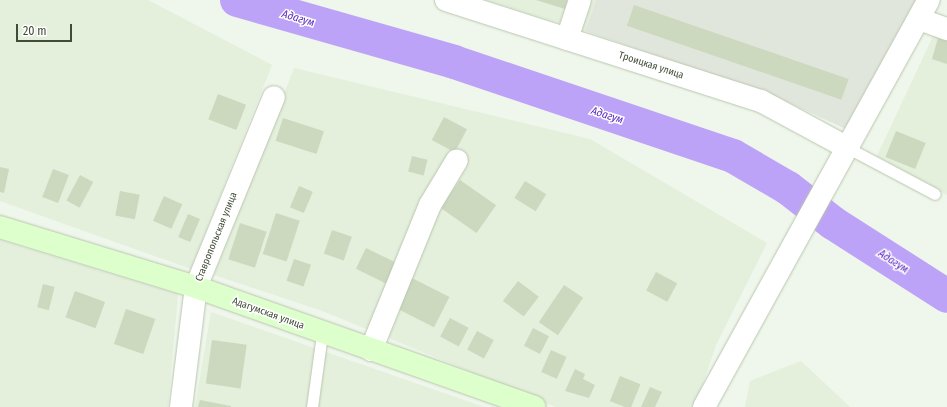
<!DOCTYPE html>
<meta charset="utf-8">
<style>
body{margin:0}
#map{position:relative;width:947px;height:407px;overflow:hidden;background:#eff6eb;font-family:"Fira Sans Condensed",sans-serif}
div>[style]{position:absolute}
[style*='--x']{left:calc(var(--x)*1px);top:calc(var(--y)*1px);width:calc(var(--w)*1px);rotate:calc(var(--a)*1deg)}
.residential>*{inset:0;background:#e4efdc}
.industrial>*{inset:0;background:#e1e6dc}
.river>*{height:34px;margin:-17px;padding:0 17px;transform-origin:17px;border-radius:17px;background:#bda3f7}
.building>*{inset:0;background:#ccd9bf;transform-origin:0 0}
.roads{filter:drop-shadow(0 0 1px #b9c6af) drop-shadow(0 0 1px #b9c6af)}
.lane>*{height:11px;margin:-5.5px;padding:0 5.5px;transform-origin:5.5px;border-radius:5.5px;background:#fff}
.street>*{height:22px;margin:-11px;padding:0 11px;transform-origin:11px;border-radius:11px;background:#fff}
.secondary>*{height:22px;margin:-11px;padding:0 11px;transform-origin:11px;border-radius:11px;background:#dfc}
span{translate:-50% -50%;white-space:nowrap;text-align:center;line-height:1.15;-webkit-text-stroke:3px #fff;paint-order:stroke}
.street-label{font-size:10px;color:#414c37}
.water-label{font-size:11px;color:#5926c2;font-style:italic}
.scale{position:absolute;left:16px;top:24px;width:56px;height:18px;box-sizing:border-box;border:2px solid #414c37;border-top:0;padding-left:5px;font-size:12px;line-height:14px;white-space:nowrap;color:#414c37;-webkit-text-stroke:3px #fff;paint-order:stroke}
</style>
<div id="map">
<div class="residential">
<i style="clip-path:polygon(0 0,148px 0,272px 65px,191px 269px,0 201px)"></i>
<i style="clip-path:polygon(485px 0,596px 0,585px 31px)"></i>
<i style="clip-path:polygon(935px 32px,947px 36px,947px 195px,877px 156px)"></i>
<i style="clip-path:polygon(294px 68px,590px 139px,767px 243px,716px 345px,695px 407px,556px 407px,325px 312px,214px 275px)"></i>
<i style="clip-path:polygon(0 240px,178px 294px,168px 407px,0 407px)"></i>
<i style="clip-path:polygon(211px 312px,484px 407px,195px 407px)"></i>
<i style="clip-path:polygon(801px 361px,850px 407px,745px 407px,750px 381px)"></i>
</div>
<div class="industrial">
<i style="clip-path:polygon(596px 0,917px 0,848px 130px,774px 96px,585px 31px)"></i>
</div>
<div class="river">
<i style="--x:237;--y:0;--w:226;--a:15.9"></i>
<i style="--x:454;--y:62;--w:294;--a:18.6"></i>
<i style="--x:733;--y:156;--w:64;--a:30.2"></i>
<i style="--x:788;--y:188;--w:57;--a:37.9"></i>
<i style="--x:833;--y:223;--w:135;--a:32.6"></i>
</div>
<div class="building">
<i style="clip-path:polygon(536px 0,567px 0,565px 9px)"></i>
<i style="left:634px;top:5px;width:227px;height:22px;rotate:19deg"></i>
<i style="clip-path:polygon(938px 38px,947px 41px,947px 64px,932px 59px)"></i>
<i style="left:218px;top:94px;width:30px;height:27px;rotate:21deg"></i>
<i style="left:444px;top:117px;width:26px;height:26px;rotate:28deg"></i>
<i style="left:283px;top:118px;width:43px;height:24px;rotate:18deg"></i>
<i style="left:896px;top:131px;width:32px;height:28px;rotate:22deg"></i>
<i style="left:412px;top:156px;width:16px;height:16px;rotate:14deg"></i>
<i style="clip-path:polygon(0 167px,9px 169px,4px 193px,0 192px)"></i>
<i style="left:53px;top:169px;width:17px;height:30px;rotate:21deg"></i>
<i style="left:80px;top:175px;width:15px;height:29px;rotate:28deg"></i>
<i style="left:460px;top:180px;width:44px;height:34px;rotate:35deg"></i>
<i style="left:525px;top:181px;width:25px;height:20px;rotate:32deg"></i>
<i style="left:299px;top:186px;width:15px;height:23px;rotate:23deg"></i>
<i style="left:120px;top:191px;width:20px;height:25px;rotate:11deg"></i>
<i style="left:164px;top:196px;width:20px;height:27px;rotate:24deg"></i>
<i style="left:276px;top:213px;width:25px;height:43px;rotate:18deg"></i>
<i style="left:188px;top:214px;width:13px;height:25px;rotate:23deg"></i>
<i style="left:240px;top:223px;width:28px;height:38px;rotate:18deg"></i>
<i style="left:332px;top:230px;width:21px;height:25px;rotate:19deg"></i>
<i style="left:366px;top:248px;width:37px;height:23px;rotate:26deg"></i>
<i style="left:294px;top:259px;width:18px;height:23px;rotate:19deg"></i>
<i style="left:656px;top:272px;width:24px;height:21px;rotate:28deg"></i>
<i style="left:412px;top:278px;width:42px;height:34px;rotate:27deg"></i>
<i style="left:518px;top:281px;width:26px;height:25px;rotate:37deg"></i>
<i style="left:43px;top:284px;width:12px;height:24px;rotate:14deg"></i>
<i style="left:564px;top:285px;width:23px;height:45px;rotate:34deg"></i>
<i style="left:75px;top:291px;width:32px;height:28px;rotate:20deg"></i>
<i style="left:126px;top:309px;width:31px;height:37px;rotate:19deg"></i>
<i style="left:450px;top:318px;width:21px;height:21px;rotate:28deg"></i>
<i style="left:533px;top:328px;width:18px;height:20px;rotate:27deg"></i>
<i style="left:477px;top:331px;width:19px;height:21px;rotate:28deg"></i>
<i style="left:212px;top:340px;width:35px;height:44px;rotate:8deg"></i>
<i style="left:551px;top:350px;width:17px;height:24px;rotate:24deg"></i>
<i style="clip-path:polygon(575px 369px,585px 374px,583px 379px,595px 385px,589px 398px,565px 391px)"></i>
<i style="left:620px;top:376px;width:22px;height:27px;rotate:22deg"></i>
<i style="clip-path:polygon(650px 387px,662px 392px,655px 407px,641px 407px)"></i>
<i style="clip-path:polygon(200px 400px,231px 406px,231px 407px,198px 407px)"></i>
</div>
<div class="roads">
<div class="lane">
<i style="--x:848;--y:148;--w:98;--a:27.9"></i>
<i style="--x:312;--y:407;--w:74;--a:-82.2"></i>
</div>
<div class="street">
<i style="--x:446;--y:0;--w:331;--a:17.8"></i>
<i style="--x:761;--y:101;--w:99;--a:28.4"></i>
<i style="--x:919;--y:19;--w:30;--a:20"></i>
<i style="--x:567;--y:39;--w:41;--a:-71.6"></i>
<i style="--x:371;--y:350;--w:157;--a:-67.9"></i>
<i style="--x:430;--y:205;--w:52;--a:-59"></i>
<i style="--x:181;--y:407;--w:121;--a:-82.9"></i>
<i style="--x:196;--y:287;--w:205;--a:-67.7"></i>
<i style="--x:704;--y:407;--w:465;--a:-61.1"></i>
</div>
<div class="secondary">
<i style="--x:0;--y:227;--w:205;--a:17"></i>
<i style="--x:196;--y:287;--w:359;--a:19.5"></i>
</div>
</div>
<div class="street-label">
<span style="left:651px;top:66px;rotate:18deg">Троицкая улица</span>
<span style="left:217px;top:237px;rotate:-68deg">Ставропольская улица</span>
<span style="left:268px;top:314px;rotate:20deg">Адагумская улица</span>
</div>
<div class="water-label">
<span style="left:298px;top:19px;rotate:17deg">Адагум</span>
<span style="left:607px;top:116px;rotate:18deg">Адагум</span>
<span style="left:893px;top:262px;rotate:33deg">Адагум</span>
</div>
<div class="scale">20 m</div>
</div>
